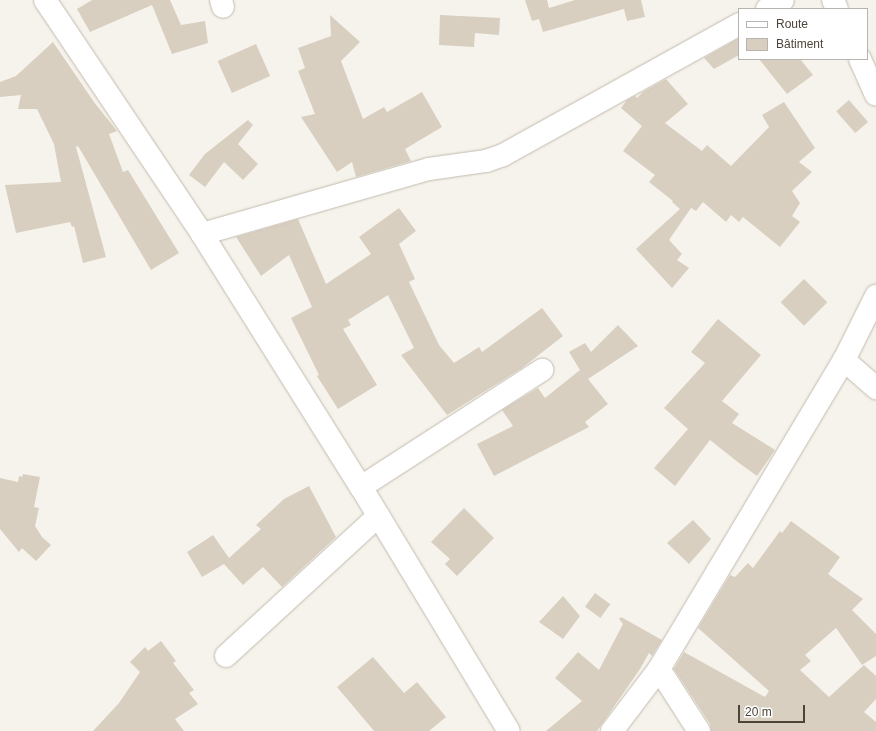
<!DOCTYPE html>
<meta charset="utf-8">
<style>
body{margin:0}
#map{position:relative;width:876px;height:731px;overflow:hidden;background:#f6f3ec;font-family:Arial,sans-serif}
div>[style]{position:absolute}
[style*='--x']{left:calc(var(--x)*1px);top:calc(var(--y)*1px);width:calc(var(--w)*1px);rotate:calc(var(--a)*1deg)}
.building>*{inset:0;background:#d8cfc1;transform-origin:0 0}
.roads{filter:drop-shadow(0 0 1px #c2bbae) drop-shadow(0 0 1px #c2bbae)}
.street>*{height:22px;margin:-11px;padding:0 11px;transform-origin:11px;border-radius:11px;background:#fff}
span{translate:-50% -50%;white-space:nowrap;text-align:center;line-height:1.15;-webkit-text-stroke:3px #fff;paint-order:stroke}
.legend{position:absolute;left:738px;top:8px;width:130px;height:52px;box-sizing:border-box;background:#fff;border:1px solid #b7b4b0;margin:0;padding:5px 7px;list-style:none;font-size:12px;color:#4b4439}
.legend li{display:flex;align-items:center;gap:8px;height:20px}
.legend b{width:20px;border:1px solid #b7b4b0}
.scale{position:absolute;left:738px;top:705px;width:67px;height:18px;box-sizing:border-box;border:2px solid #4b4439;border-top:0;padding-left:5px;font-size:12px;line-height:14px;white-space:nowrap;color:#4b4439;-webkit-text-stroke:3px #fff;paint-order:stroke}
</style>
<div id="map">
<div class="building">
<i style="clip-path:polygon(92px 0,170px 0,181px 25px,205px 21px,208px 43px,172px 54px,152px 5px,90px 32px,77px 9px)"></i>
<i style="clip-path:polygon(525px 0,547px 0,549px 8px,575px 0,641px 0,645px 17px,627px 21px,624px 9px,543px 32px,539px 19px,532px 21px)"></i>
<i style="clip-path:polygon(330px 15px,360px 42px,341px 61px,363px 119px,384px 107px,387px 112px,422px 92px,442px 127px,405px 149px,411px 161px,356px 177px,352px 162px,337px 172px,301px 117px,315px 114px,298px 71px,305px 68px,298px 48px,331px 36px)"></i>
<i style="clip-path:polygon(440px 15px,500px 18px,499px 35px,475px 33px,474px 47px,439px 45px)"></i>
<i style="clip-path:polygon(739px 38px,739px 55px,714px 69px,704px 58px)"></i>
<i style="clip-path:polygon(53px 42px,94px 102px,117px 131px,109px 134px,123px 172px,128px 170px,179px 253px,151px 270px,78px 146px,76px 147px,106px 257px,83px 263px,74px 226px,72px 227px,70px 222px,16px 233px,5px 185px,61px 182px,54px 144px,37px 109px,18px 109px,21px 95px,0 97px,0 82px,16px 76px)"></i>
<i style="left:256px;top:44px;width:35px;height:42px;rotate:66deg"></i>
<i style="clip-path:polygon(759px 59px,800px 59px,813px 75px,787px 94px)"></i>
<i style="clip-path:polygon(666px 79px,688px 104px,665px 123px,702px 151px,707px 145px,731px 166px,769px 127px,762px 115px,784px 102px,815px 148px,799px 162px,812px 172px,792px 191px,800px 203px,792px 216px,800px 222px,780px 247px,743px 217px,739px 222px,731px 215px,726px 222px,703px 202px,696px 211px,691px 208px,669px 240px,682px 254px,677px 260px,689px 268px,672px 288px,636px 249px,680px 209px,672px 202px,673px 201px,649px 182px,655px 175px,623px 151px,642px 126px,621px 108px,627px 100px,635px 96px,637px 98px,643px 92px)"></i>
<i style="left:849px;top:100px;width:29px;height:17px;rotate:49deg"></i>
<i style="clip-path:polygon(248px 120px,253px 125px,238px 144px,258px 164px,243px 180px,224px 162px,205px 187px,189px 175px,205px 154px)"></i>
<i style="clip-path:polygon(399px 208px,416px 231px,399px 244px,415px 279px,409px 282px,439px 345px,454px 363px,479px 347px,482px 352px,542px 308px,563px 336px,522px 368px,447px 415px,401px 355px,414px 348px,388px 295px,348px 320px,351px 325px,343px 329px,377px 385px,338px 409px,317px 376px,319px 375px,291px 318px,312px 307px,289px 255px,261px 276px,236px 237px,298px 219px,326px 284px,371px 254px,359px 237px)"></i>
<i style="left:804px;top:279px;width:33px;height:33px;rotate:45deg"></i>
<i style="clip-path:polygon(718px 319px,761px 355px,722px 401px,739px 414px,732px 423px,775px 450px,757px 476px,739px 463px,710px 440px,675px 486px,654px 468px,688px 429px,664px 408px,705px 363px,691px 352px)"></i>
<i style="clip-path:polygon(618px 325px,638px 346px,588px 379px,608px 404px,585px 422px,589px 427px,494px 476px,477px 444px,513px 426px,502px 410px,538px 388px,545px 398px,580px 370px,569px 352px,585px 343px,591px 352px)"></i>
<i style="clip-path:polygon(23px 474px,40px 477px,34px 507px,39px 508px,35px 526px,42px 537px,51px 545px,36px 561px,22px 548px,19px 552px,0 529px,0 478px,18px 482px,19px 476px,22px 477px)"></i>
<i style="clip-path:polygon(309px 486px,336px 537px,282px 587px,263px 567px,243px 585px,224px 564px,202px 577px,187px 552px,213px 535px,229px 558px,261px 529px,256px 525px,284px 499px)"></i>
<i style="clip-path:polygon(464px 508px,494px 538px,457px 576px,445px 564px,450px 559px,431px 542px)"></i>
<i style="clip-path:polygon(693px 520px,711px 539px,689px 564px,667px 543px)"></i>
<i style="clip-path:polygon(791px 521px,840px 557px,828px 574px,863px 599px,852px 610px,876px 634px,876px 656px,862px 665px,836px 628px,805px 655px,811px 661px,800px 670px,829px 697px,864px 665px,876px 676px,876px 699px,864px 712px,876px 722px,876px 731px,711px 731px,710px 724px,674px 669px,684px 652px,765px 697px,769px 691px,698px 628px,730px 575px,735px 577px,748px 563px,753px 568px,780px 531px,782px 533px)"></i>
<i style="left:595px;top:593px;width:19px;height:17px;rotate:36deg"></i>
<i style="clip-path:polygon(563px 596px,580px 616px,563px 639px,539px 622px)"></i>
<i style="clip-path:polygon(621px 617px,662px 640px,652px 656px,649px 653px,640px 669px,597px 731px,546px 731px,582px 701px,555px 678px,578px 652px,599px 670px,623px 624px,619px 619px)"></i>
<i style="clip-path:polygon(161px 641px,176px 661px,173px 663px,194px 690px,189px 693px,198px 704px,175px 719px,184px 731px,93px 731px,119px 703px,140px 672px,130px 662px,145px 647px,148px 651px)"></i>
<i style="clip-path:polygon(373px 657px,404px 693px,417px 682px,446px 717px,429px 731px,374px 731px,337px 687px)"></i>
</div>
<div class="roads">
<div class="street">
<i style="--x:45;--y:0;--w:282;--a:56.1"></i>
<i style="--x:202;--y:234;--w:299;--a:57.9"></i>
<i style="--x:361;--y:487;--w:285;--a:58.8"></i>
<i style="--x:221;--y:0;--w:7;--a:74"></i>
<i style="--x:833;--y:0;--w:10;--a:66"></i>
<i style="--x:767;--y:9;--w:18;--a:-29"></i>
<i style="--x:860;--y:59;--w:39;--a:66"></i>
<i style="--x:202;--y:234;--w:236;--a:-16"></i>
<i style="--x:429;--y:169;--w:58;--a:-8"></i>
<i style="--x:486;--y:161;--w:18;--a:-19"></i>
<i style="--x:503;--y:155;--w:270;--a:-29"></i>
<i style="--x:844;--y:360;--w:43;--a:41.2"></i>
<i style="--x:361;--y:487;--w:216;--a:-32.9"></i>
<i style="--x:226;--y:656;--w:207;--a:-42.6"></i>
<i style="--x:659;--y:669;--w:74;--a:57.2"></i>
<i style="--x:612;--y:731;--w:78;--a:-52.8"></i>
<i style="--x:659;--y:669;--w:360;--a:-59.1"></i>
<i style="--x:844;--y:360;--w:72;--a:-63.4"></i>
</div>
</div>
<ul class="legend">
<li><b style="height:5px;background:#fff"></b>Route</li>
<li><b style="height:11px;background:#d8cfc1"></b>Bâtiment</li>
</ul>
<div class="scale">20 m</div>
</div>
